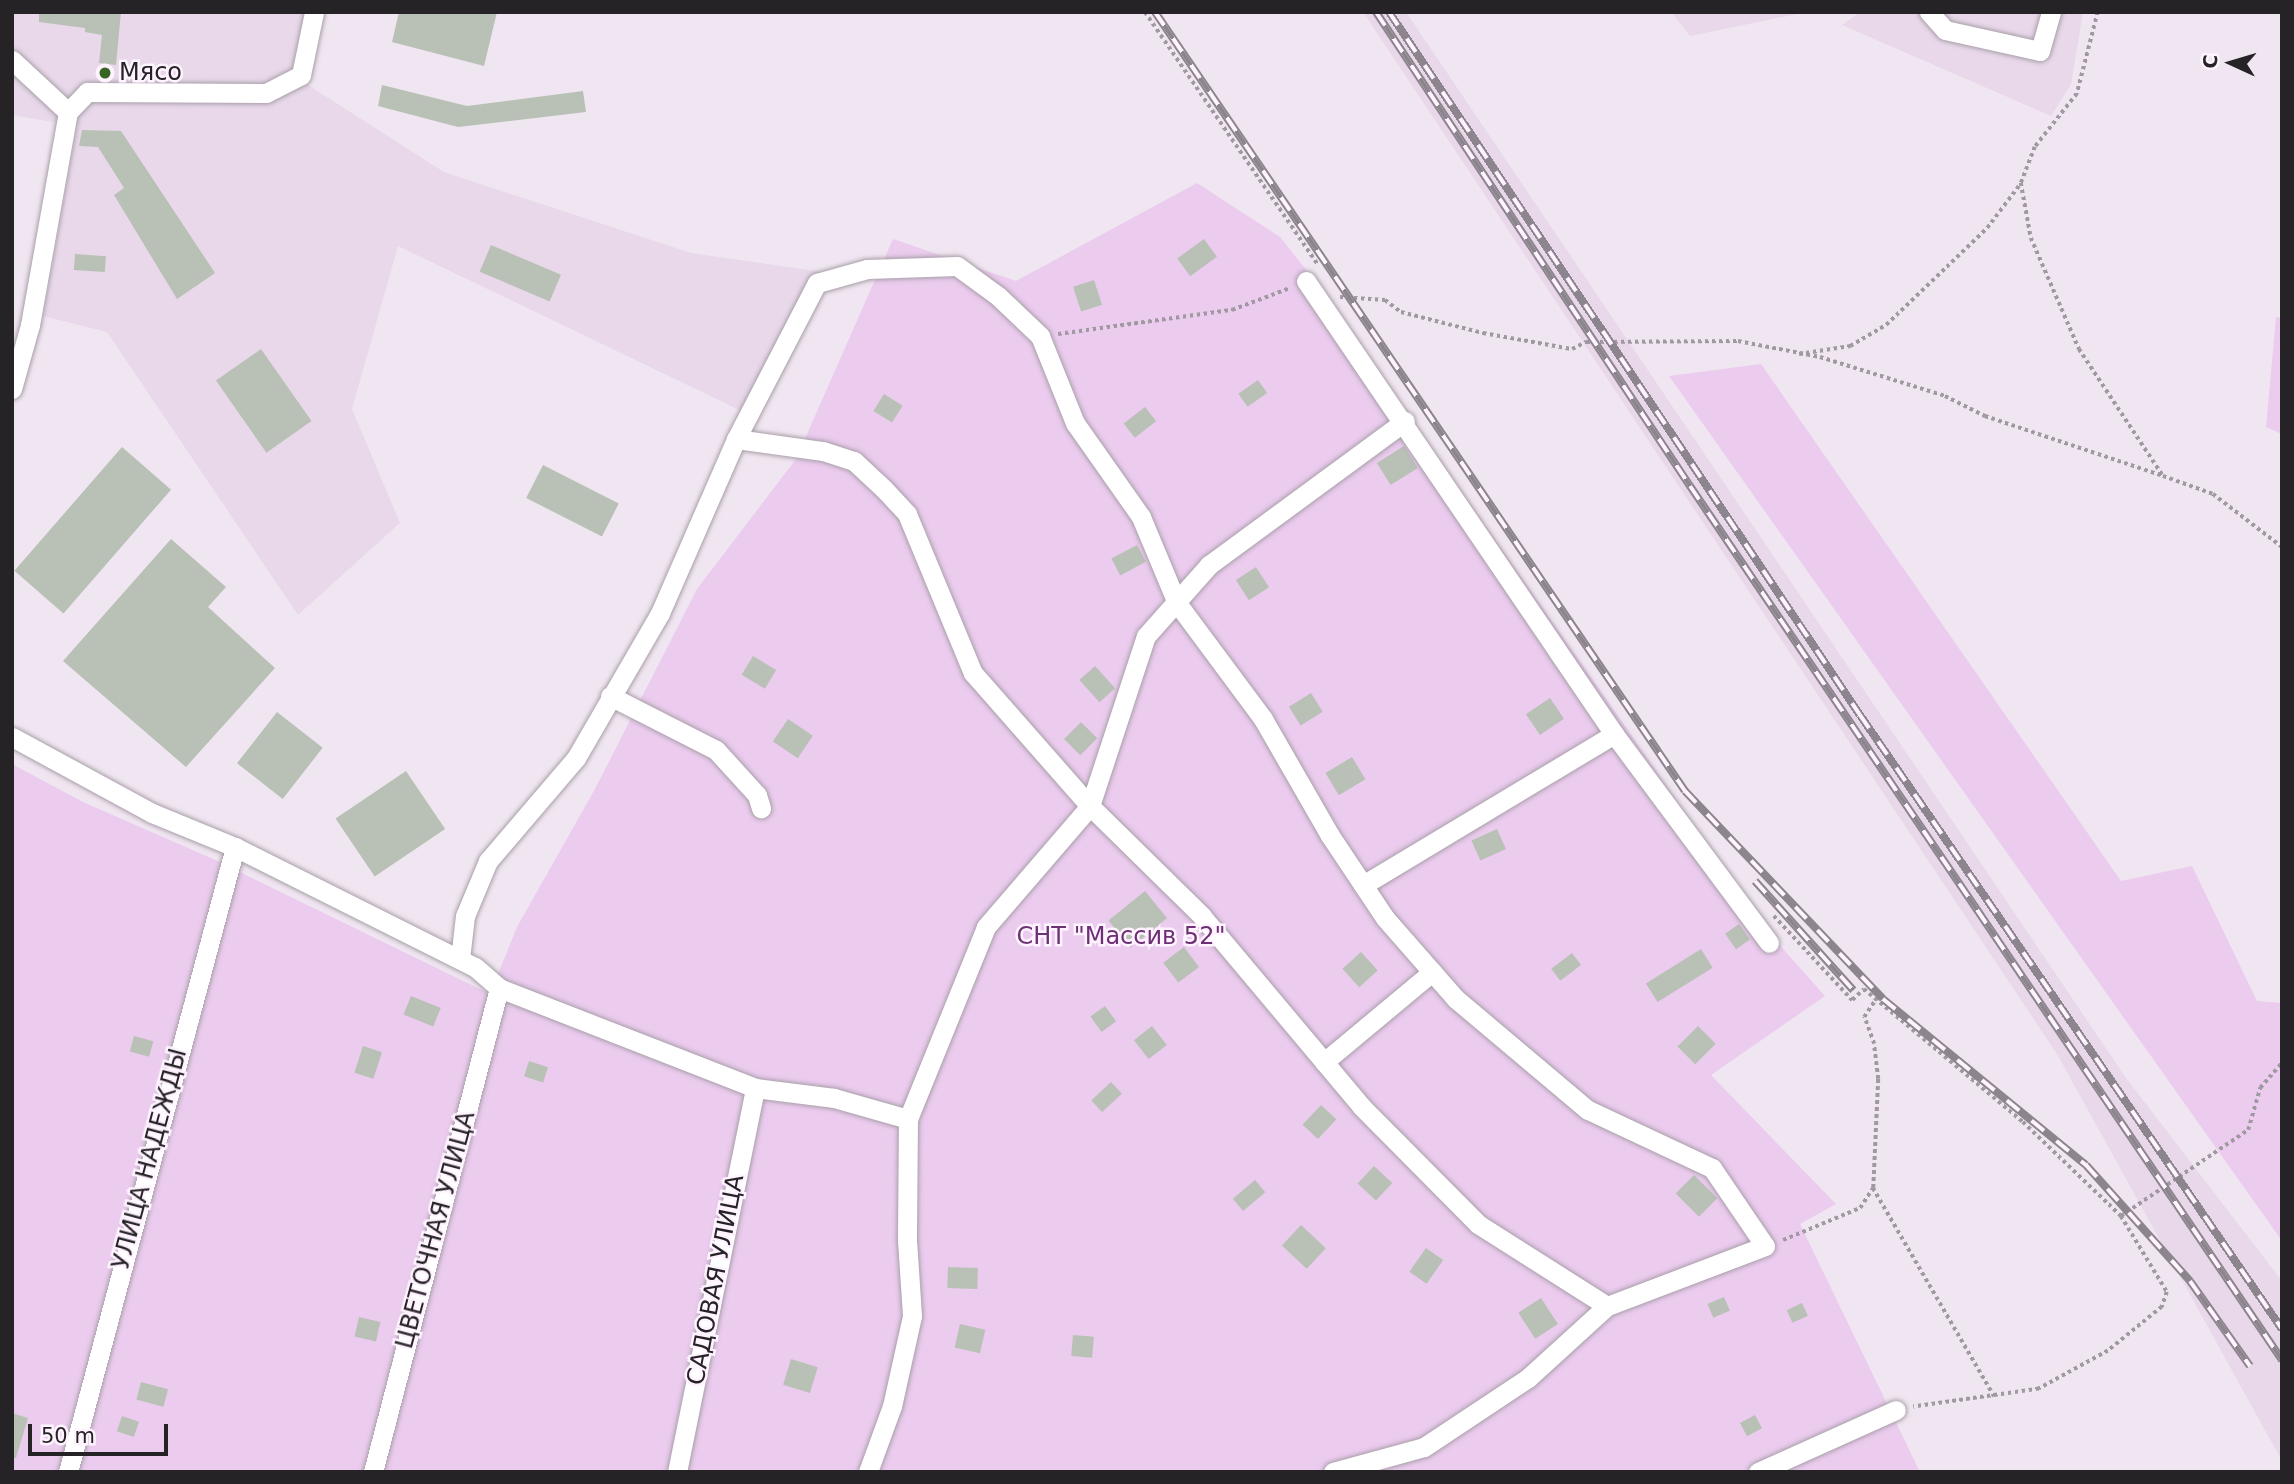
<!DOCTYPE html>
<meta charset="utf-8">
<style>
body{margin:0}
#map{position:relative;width:2294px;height:1484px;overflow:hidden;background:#f0e6f1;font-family:"DejaVu Sans",sans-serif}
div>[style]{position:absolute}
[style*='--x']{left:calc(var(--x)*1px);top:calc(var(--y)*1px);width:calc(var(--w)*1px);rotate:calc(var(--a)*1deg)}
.built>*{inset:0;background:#e8d8e9}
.green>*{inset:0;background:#ebcbee}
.building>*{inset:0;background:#b9c1b6;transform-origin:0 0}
.path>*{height:3.5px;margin-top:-1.75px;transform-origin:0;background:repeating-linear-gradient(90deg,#a099a1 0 3.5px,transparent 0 7px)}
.roads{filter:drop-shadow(0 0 2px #a89fa9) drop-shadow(0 0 2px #a89fa9)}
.minor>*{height:19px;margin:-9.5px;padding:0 9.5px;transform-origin:9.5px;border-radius:9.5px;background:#fff}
.rail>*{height:8px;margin-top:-4px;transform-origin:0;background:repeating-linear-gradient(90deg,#fef3ff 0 16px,#8c858d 0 32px);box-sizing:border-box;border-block:2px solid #8c858d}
.dots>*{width:19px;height:19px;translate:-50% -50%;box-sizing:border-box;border:4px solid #fef3ff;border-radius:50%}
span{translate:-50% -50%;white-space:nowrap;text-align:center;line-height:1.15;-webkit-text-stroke:5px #fef3ff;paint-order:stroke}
.poi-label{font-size:24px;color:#262327}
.left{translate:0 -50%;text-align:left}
.park-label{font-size:24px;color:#6e3075}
.street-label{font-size:24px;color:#262327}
.frame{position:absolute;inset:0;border:14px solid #262327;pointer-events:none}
.north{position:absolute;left:2196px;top:28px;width:70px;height:70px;-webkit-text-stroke:5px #fef3ff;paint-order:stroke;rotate:274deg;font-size:19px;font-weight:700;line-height:28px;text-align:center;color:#262327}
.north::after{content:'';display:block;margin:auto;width:24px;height:32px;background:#262327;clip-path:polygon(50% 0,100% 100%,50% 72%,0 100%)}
.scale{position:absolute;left:28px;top:1424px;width:140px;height:32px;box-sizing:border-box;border:4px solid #262327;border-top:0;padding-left:9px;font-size:21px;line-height:24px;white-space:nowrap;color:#262327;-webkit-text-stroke:5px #fef3ff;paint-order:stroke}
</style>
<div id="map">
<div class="built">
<i style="clip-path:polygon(12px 12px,322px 12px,308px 85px,444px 172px,691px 253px,822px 272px,750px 415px,398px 246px,352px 409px,400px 523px,298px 615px,107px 332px,43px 316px,77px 126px,12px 115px)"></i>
<i style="clip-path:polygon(1363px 12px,1406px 12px,2126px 1078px,2282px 1281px,2282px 1461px,2057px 1054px)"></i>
<i style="clip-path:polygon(1671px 12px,1807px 12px,1690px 36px)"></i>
<i style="clip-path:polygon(1860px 12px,2083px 12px,2071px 84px,2051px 116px,1842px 25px)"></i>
</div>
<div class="green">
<i style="clip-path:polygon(1197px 183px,1280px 237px,1315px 281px,1769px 933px,1825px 996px,1711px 1075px,1836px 1204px,1800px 1224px,1920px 1472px,12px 1472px,12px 764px,83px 802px,211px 858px,490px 994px,517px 927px,595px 789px,697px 589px,796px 459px,893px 239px,1016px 281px)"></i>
<i style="clip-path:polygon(2276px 317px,2282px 318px,2282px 434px,2266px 427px)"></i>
<i style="clip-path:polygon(1761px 364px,2121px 881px,2192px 866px,2257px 1001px,2282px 1003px,2282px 1241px,1669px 376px)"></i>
</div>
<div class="building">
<i style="clip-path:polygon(39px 12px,121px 12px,116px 65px,99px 63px,102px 35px,85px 32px,85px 28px,39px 22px)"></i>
<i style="clip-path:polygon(399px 12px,497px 12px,484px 66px,392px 42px)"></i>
<i style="clip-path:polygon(382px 85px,467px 106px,583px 91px,586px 112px,458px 127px,378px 106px)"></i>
<i style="clip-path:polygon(82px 130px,121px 131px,215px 273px,177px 299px,114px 195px,124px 188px,98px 147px,79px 146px)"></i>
<i style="left:1204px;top:239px;width:22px;height:33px;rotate:54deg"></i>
<i style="left:491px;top:245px;width:76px;height:29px;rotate:23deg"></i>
<i style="left:75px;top:254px;width:31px;height:16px;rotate:4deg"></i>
<i style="left:1094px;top:280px;width:26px;height:22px;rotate:72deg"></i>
<i style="left:261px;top:349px;width:88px;height:55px;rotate:55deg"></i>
<i style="left:1258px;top:380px;width:16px;height:24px;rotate:55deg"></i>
<i style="left:884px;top:394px;width:22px;height:20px;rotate:32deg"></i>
<i style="left:1145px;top:407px;width:18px;height:27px;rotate:52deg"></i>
<i style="left:1404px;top:446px;width:26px;height:32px;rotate:58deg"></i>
<i style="left:122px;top:447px;width:65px;height:164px;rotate:41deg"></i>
<i style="left:543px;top:465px;width:85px;height:37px;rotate:27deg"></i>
<i style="clip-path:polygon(171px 539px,226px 587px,208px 607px,275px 668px,186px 767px,63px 661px)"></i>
<i style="left:1137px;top:545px;width:19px;height:29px;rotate:62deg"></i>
<i style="left:1256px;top:567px;width:24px;height:24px;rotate:57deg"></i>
<i style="left:753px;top:656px;width:27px;height:22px;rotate:31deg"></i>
<i style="left:1095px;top:666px;width:30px;height:21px;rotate:48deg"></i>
<i style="left:1311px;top:693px;width:22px;height:26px;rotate:58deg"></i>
<i style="left:1550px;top:698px;width:25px;height:29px;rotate:56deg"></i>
<i style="left:277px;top:712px;width:58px;height:65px;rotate:38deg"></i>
<i style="left:788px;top:719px;width:30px;height:27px;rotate:34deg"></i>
<i style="left:1081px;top:722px;width:23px;height:24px;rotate:45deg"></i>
<i style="left:1352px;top:757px;width:26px;height:31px;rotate:59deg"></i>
<i style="left:406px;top:771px;width:70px;height:85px;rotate:56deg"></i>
<i style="left:1497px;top:829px;width:22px;height:28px;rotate:66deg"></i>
<i style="left:1145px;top:891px;width:35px;height:47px;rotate:51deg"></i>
<i style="left:1739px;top:924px;width:19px;height:17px;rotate:55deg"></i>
<i style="left:1184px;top:947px;width:25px;height:26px;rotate:53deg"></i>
<i style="left:1701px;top:949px;width:22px;height:65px;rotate:58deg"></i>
<i style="left:1361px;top:952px;width:25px;height:25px;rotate:48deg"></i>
<i style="left:1572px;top:953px;width:15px;height:26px;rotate:53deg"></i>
<i style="left:411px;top:996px;width:32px;height:20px;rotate:22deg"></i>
<i style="left:1105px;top:1006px;width:19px;height:18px;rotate:54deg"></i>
<i style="left:1152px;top:1026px;width:24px;height:23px;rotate:52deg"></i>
<i style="left:1698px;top:1026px;width:25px;height:29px;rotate:45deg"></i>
<i style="left:134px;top:1036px;width:20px;height:16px;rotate:15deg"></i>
<i style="left:363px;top:1046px;width:20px;height:28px;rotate:18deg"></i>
<i style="left:529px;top:1061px;width:20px;height:16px;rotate:18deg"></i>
<i style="left:1111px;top:1082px;width:16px;height:27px;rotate:47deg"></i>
<i style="left:1321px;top:1105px;width:21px;height:27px;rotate:43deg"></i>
<i style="left:1374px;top:1166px;width:25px;height:24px;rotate:43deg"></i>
<i style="left:1694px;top:1175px;width:33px;height:26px;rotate:45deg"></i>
<i style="left:1255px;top:1180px;width:16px;height:29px;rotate:50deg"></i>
<i style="left:1301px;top:1225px;width:34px;height:28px;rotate:43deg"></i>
<i style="left:1426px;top:1248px;width:21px;height:29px;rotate:35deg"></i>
<i style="left:948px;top:1267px;width:30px;height:21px;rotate:2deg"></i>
<i style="left:1724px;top:1297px;width:15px;height:18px;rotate:67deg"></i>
<i style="left:1541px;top:1298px;width:31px;height:27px;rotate:57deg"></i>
<i style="left:1802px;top:1303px;width:14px;height:17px;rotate:65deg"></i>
<i style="left:359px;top:1317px;width:22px;height:20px;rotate:13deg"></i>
<i style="left:960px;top:1324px;width:26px;height:24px;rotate:13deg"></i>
<i style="left:1073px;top:1335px;width:21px;height:21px;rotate:5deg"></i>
<i style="left:791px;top:1359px;width:28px;height:27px;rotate:17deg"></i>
<i style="left:141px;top:1382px;width:28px;height:18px;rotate:15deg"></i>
<i style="clip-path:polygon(12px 1413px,28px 1418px,16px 1458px,12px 1458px)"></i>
<i style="left:1755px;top:1415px;width:15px;height:17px;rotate:62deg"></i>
<i style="left:122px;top:1416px;width:18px;height:16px;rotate:19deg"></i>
</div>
<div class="path">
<i style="--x:1145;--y:12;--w:306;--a:55.6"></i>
<i style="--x:2098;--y:12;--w:85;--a:104.4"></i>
<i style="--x:2077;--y:94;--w:68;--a:128.4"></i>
<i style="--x:2035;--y:147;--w:39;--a:111"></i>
<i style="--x:2021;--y:183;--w:56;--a:79.7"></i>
<i style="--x:2031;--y:238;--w:121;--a:66.6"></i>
<i style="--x:2079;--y:349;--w:152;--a:56.5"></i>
<i style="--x:2163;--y:476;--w:53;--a:19.8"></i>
<i style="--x:2213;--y:494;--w:87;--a:37.5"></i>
<i style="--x:1340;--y:297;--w:45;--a:3.8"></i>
<i style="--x:1385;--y:300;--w:20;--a:37"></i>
<i style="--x:1401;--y:312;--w:85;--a:14.4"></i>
<i style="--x:1483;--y:333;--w:90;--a:10.2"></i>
<i style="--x:1572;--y:349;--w:16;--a:-27"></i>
<i style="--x:1586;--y:342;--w:152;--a:-0.4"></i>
<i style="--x:1738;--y:341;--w:84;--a:11"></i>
<i style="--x:1820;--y:357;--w:131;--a:17.3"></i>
<i style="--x:1945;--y:396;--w:45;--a:26.6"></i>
<i style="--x:1985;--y:416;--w:188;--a:18.6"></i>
<i style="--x:1058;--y:334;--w:176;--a:-7.9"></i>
<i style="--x:1232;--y:310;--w:62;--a:-20.8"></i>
<i style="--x:1799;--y:354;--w:52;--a:-8.9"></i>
<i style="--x:1850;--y:346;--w:42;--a:-30.3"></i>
<i style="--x:1886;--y:325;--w:140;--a:-43.8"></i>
<i style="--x:1987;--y:228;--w:56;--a:-52.9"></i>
<i style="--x:1774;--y:916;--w:115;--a:47.1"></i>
<i style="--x:1852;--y:1000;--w:16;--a:-43"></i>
<i style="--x:1864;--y:989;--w:207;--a:39.9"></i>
<i style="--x:2023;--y:1122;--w:136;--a:43.8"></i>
<i style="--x:2121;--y:1216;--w:89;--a:58.8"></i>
<i style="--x:2167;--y:1292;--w:16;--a:108"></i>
<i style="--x:2162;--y:1307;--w:70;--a:140.8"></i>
<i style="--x:2108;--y:1351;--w:79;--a:151.2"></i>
<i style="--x:2039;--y:1389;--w:127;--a:171.9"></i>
<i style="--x:1873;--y:1188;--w:241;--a:59.8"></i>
<i style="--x:2121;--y:1216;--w:153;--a:-34.1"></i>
<i style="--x:2248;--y:1130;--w:44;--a:-74.1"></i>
<i style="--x:2260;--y:1088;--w:33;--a:-49"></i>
<i style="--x:1783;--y:1240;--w:83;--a:-22.6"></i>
<i style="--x:1860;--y:1208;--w:24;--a:-57"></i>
<i style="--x:1873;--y:1188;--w:109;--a:-87.4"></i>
<i style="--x:1878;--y:1079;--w:35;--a:-97"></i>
<i style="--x:1874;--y:1044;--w:29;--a:-110"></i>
<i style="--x:1864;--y:1017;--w:22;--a:-56"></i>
</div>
<div class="roads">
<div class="minor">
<i style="--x:1929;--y:12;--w:24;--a:48"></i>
<i style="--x:1945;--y:30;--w:97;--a:12.5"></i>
<i style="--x:2040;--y:51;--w:41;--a:-74.2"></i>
<i style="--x:12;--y:60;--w:76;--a:42.9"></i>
<i style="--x:1306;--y:281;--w:548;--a:55.79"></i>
<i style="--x:12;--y:389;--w:66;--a:-74.3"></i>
<i style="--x:30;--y:325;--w:216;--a:-79.9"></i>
<i style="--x:68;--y:112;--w:28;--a:-46"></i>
<i style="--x:87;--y:92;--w:179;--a:0.3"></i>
<i style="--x:266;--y:93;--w:39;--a:-27"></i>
<i style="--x:301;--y:75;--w:64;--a:-78.3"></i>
<i style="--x:736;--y:439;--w:88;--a:7.9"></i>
<i style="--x:823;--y:451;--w:33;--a:18"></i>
<i style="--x:854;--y:461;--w:41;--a:43"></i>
<i style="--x:884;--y:489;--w:34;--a:47"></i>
<i style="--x:907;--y:514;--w:172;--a:67.5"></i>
<i style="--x:973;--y:673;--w:177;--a:48.7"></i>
<i style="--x:1090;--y:806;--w:179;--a:-71.8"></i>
<i style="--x:1146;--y:636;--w:95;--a:-48.4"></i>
<i style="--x:1209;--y:565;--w:243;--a:-36.3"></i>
<i style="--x:610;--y:696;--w:119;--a:27"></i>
<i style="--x:716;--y:750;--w:61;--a:47.7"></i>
<i style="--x:757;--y:795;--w:14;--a:73"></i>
<i style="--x:12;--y:737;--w:159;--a:28.5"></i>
<i style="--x:152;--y:813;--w:90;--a:22.3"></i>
<i style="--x:235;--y:847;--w:268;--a:26.6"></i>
<i style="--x:475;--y:967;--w:32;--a:41"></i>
<i style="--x:499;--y:988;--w:275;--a:21.3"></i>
<i style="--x:755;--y:1088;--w:80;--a:7.2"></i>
<i style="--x:834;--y:1098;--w:77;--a:15.8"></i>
<i style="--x:1363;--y:885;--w:293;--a:-31"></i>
<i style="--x:1614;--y:734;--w:260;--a:53.4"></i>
<i style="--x:460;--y:959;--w:43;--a:-83.4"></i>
<i style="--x:465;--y:916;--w:60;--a:-67.3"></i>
<i style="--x:488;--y:861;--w:135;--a:-49.5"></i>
<i style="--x:576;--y:758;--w:168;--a:-59.9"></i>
<i style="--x:660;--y:613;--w:190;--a:-66.4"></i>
<i style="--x:736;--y:439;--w:176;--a:-62.6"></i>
<i style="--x:817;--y:283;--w:52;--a:-15.6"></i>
<i style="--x:867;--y:269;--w:90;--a:-1.9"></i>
<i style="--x:957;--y:266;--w:51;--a:36.2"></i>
<i style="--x:998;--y:296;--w:58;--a:43.6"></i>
<i style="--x:1040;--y:336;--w:94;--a:68.1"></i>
<i style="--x:1075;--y:423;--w:115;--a:54.9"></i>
<i style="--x:1141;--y:517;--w:93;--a:67.3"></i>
<i style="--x:1177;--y:603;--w:144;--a:53.4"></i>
<i style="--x:1263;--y:719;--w:133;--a:60.1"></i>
<i style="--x:1329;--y:834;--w:101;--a:56.3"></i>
<i style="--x:1385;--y:918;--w:108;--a:48.8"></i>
<i style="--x:1456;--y:999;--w:172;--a:40.1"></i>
<i style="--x:1588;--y:1110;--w:137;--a:25.1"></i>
<i style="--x:1712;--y:1168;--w:94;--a:55.8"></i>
<i style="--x:1765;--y:1246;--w:169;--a:159.2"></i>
<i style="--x:1607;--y:1306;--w:153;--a:-147.6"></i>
<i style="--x:1478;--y:1224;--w:165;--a:-134.8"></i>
<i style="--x:1362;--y:1107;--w:249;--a:-130"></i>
<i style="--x:1202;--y:916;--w:157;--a:-135.5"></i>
<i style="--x:1090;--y:806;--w:160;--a:130.7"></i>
<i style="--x:986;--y:927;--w:207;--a:112.1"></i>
<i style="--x:908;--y:1119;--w:121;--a:90.5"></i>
<i style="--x:907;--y:1240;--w:76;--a:86.2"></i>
<i style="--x:912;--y:1316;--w:92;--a:102.5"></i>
<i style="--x:892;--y:1406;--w:70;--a:110"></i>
<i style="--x:1324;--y:1062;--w:141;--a:-39.8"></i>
<i style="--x:68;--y:1472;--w:647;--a:-75.04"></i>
<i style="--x:373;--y:1472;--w:500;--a:-75.41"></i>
<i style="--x:677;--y:1472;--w:392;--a:-78.5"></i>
<i style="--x:1333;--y:1472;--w:94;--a:-15.4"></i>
<i style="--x:1424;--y:1447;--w:125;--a:-33.6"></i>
<i style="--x:1528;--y:1378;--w:107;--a:-42.3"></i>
<i style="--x:1758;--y:1472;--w:151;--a:-24.2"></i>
</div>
</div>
<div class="rail">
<i style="--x:1155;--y:12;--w:942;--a:55.77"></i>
<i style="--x:1685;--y:791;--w:287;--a:46.4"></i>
<i style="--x:1883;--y:999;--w:262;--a:39.3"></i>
<i style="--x:2086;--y:1165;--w:156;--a:48.1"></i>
<i style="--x:2190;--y:1281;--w:104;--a:54.8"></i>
<i style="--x:1376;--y:12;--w:569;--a:56.48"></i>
<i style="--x:1690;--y:486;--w:1056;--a:55.89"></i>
<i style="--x:1389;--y:12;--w:846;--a:56.18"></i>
<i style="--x:1860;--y:715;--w:745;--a:55.5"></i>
<i style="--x:1755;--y:881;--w:147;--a:48"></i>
</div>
<div class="dots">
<i style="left:105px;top:73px;background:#356423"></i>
</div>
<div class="poi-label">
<span class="left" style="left:119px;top:73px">Мясо</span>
</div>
<div class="park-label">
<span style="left:1121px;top:937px">СНТ "Массив 52"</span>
</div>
<div class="street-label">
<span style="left:150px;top:1159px;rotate:-75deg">УЛИЦА НАДЕЖДЫ</span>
<span style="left:436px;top:1230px;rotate:-75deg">ЦВЕТОЧНАЯ УЛИЦА</span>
<span style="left:716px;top:1280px;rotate:-79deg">САДОВАЯ УЛИЦА</span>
</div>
<div class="frame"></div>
<div class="north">С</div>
<div class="scale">50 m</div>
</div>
